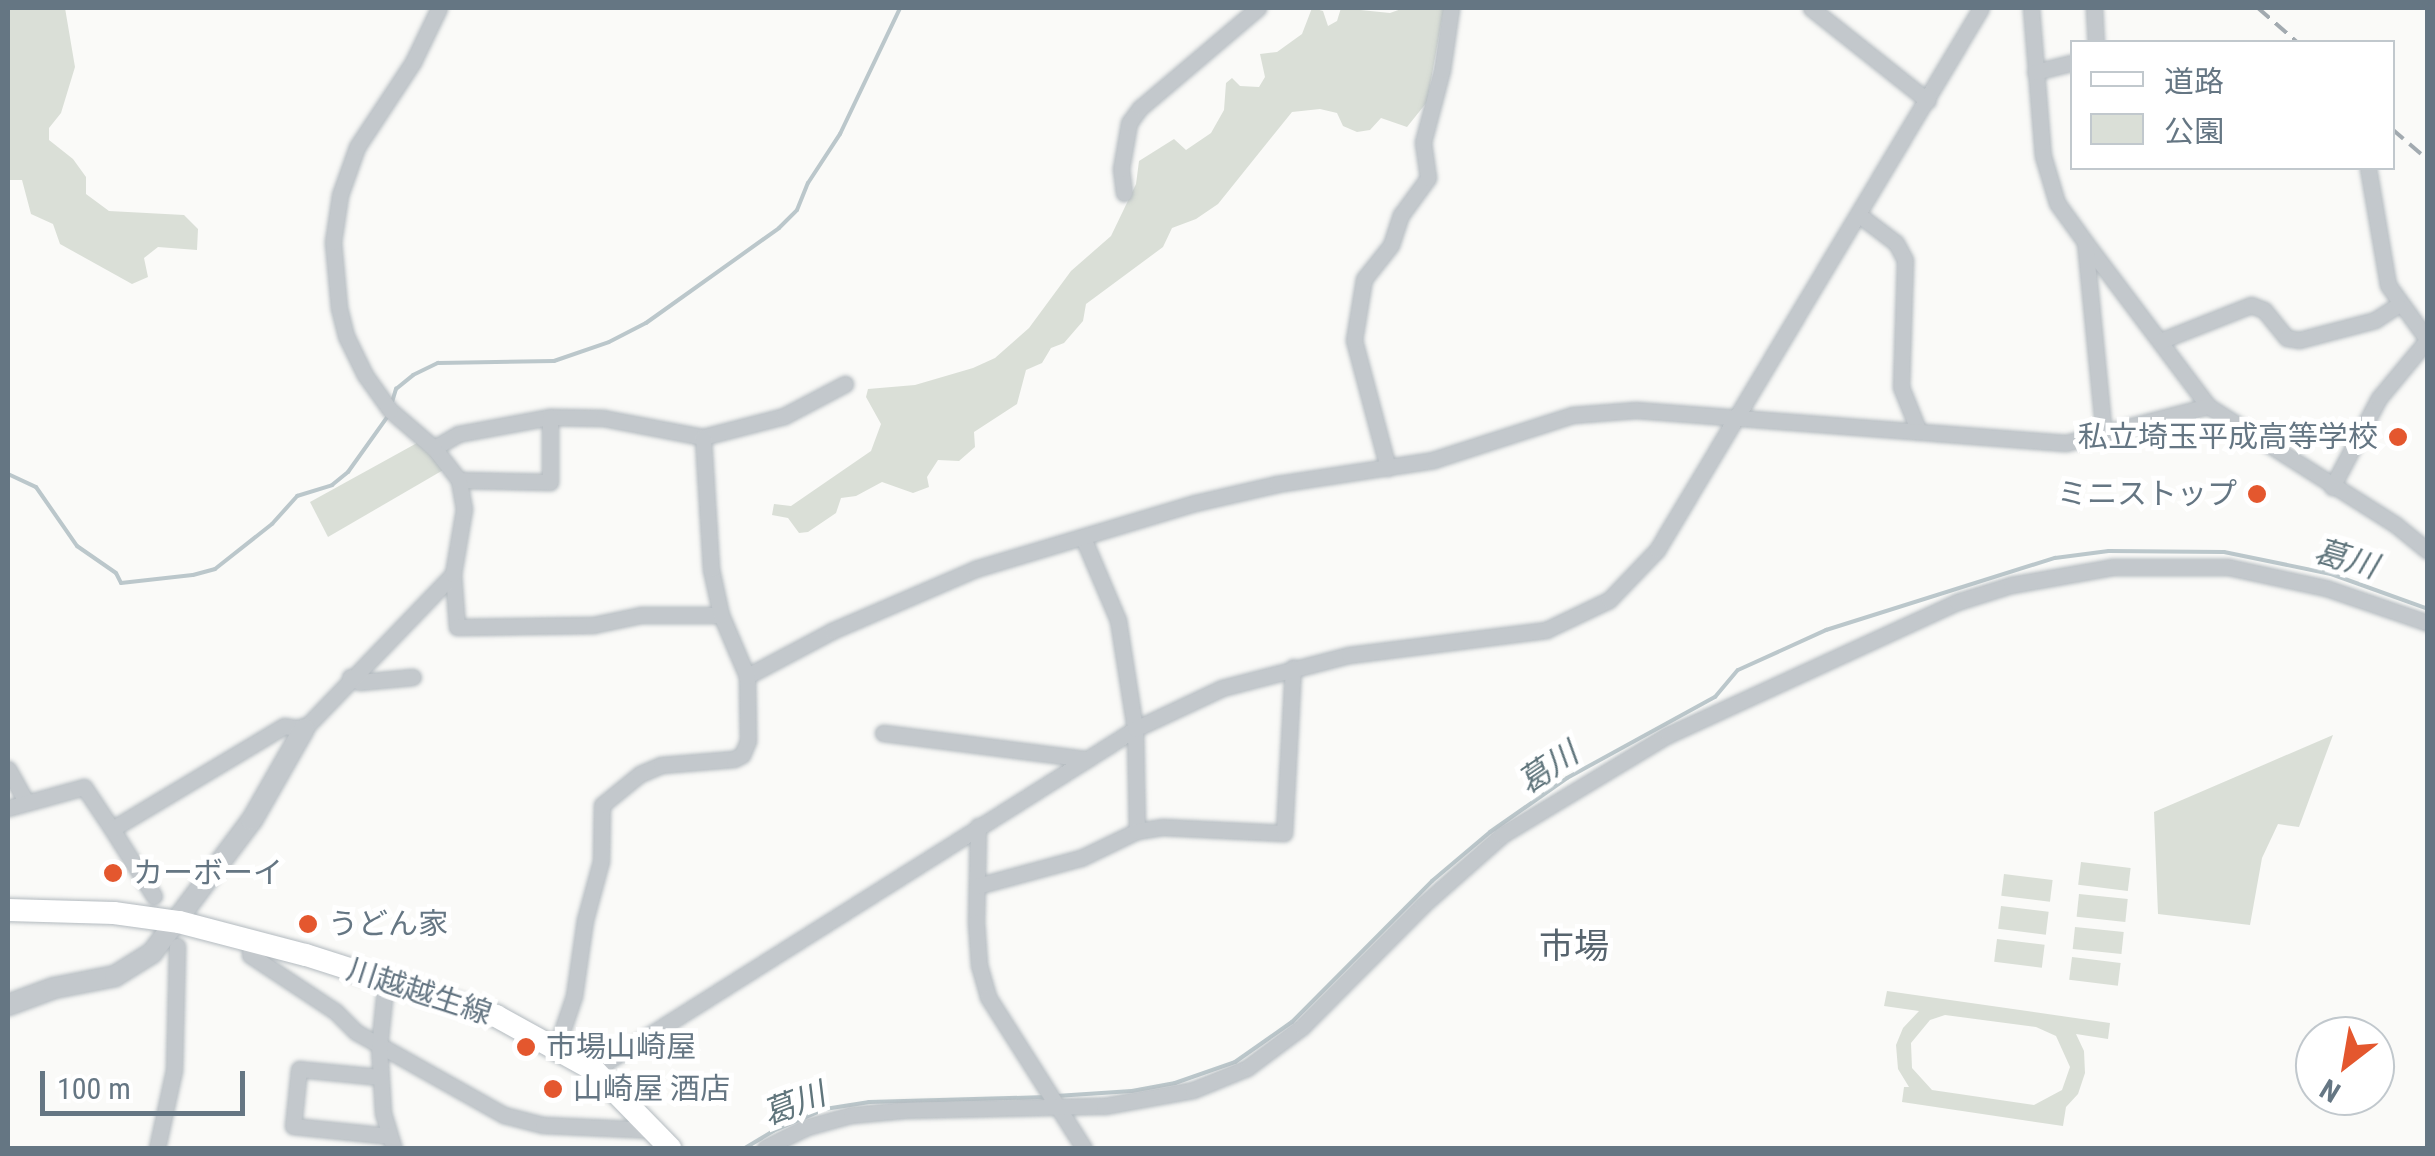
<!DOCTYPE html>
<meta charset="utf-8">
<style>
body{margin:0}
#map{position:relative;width:2435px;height:1156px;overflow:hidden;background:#fafaf8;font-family:"Roboto Condensed","Noto Sans JP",sans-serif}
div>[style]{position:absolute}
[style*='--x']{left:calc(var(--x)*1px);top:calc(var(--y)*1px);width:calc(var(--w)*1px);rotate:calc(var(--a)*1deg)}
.green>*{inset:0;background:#dadfd7;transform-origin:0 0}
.stream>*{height:4px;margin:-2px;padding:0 2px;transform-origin:2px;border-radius:2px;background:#bbc7cb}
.roads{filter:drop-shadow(0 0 2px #b3babf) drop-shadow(0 0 2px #b3babf)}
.minor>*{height:15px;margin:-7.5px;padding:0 7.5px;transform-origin:7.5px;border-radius:7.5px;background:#c3c8cc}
.tertiary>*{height:20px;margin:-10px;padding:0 10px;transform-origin:10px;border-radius:10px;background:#c3c8cc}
.secondary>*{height:22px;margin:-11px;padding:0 11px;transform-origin:11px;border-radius:11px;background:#fff}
.rail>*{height:4px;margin-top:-2px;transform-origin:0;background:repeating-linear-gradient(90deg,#a2aab0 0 15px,transparent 0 23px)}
.dots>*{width:28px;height:28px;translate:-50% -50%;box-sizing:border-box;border:5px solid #fff;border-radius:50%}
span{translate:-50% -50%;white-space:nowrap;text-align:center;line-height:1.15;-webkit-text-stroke:10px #fff;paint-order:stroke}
.poi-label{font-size:30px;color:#657683}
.right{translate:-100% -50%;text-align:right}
.left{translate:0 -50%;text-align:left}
.street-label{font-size:30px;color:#657683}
.water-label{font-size:32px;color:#60757c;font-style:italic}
.quarter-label{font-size:35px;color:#57646e}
.frame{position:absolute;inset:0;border:10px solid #657683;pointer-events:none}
.legend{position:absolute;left:2070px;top:40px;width:325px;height:130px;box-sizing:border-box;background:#fff;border:2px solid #c1c8cd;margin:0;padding:12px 18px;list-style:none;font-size:30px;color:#657683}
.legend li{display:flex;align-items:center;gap:20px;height:50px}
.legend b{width:50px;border:2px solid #c1c8cd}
.north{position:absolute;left:2295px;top:1016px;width:100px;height:100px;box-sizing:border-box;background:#fff;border:2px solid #c1c8cd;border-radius:50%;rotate:211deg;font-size:28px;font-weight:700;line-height:40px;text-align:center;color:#657683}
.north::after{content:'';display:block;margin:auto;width:35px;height:45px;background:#e4572e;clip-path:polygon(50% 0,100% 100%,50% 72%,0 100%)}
.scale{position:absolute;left:40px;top:1071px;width:205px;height:45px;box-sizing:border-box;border:5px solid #657683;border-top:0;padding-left:12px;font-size:30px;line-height:35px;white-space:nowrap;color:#657683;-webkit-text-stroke:8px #fff;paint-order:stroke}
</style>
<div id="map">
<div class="green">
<i style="clip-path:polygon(8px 8px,65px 8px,75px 67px,61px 113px,49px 128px,49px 140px,73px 159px,86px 177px,86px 194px,109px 211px,184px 215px,198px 229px,197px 250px,158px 247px,144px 258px,148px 277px,132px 284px,60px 244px,53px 224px,31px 214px,22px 180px,8px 180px)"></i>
<i style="clip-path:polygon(1312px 8px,1323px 11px,1328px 26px,1337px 21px,1341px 8px,1390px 13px,1404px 8px,1444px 8px,1427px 102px,1407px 127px,1381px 118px,1370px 130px,1357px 132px,1343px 126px,1337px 113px,1320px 109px,1292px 112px,1218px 204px,1196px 219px,1172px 228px,1163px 247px,1086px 304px,1083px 321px,1064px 343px,1051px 348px,1042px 363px,1026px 370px,1017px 404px,974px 432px,975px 447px,959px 461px,938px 460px,927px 477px,929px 487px,913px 493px,882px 482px,856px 496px,841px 498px,836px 513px,808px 532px,799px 533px,788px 518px,772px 515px,774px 504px,791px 506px,871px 451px,881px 424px,866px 397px,868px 389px,915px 385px,973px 368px,995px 358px,1029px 328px,1071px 271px,1111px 236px,1136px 184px,1139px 161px,1174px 139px,1186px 150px,1211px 133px,1224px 110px,1226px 83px,1232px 78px,1240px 86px,1259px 87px,1265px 77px,1260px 54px,1277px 52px,1302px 34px)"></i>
<i style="clip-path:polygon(417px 443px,445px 469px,328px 537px,310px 502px)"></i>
<i style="clip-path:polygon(2333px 735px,2299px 827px,2278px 824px,2262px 858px,2250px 925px,2158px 914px,2154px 812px)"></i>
<i style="left:2081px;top:862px;width:50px;height:23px;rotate:7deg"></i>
<i style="left:2004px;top:874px;width:49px;height:22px;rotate:7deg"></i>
<i style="left:2079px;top:894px;width:49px;height:23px;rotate:6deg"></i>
<i style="left:2001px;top:906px;width:48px;height:23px;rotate:7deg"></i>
<i style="left:2075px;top:927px;width:49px;height:22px;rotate:6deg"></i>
<i style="left:1997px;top:939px;width:48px;height:23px;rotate:7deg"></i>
<i style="left:2072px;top:957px;width:49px;height:23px;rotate:7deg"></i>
<i style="clip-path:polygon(evenodd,1887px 991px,2110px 1023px,2108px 1039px,2076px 1034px,2084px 1051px,2085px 1073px,2078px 1094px,2066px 1107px,2063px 1126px,1902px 1102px,1904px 1087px,1909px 1087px,1898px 1069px,1896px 1045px,1903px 1028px,1919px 1011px,1884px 1006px,1887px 991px,1945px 1015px,2036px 1027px,2056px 1036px,2070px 1067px,2062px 1090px,2034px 1105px,1932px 1090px,1912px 1068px,1911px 1043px,1930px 1020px,1945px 1015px)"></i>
</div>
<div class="stream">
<i style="--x:392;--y:402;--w:14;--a:-73"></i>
<i style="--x:396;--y:389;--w:22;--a:-39"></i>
<i style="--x:413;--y:375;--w:28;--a:-26"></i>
<i style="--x:438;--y:363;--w:116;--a:-1"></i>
<i style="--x:554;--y:361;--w:58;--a:-19.1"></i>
<i style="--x:609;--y:342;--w:42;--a:-27.2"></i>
<i style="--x:646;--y:323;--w:163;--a:-35.5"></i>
<i style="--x:779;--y:228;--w:25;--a:-45"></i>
<i style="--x:797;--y:210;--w:29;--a:-68"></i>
<i style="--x:808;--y:183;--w:59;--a:-56.9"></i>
<i style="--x:840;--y:134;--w:140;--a:-64.5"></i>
<i style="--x:8;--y:474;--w:31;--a:25"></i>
<i style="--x:36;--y:487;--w:72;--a:55.2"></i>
<i style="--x:77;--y:546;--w:47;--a:34.7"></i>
<i style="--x:116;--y:573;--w:11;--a:63"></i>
<i style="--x:121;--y:583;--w:72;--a:-6.3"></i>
<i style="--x:193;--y:575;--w:23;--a:-15"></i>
<i style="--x:215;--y:569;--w:73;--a:-38.3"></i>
<i style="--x:272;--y:524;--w:38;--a:-48"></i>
<i style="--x:297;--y:496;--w:37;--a:-17"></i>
<i style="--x:332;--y:485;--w:21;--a:-39"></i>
<i style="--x:348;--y:472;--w:69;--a:-54.5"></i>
<i style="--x:1056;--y:1096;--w:76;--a:-3.8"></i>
<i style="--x:1132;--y:1091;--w:44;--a:-10.5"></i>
<i style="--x:1175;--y:1083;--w:64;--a:-19.3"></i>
<i style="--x:1235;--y:1062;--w:70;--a:-35.1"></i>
<i style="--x:1292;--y:1022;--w:199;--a:-45.2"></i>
<i style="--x:1432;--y:881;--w:76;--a:-40.2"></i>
<i style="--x:1490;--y:832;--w:94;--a:-35"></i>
<i style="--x:1567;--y:778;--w:169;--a:-28.7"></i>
<i style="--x:1715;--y:697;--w:35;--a:-50"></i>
<i style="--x:1738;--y:670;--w:97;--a:-24.4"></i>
<i style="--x:1826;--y:630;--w:240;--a:-17.5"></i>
<i style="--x:2055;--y:558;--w:54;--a:-7.4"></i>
<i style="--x:2109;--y:551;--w:115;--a:0.5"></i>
<i style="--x:2224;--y:552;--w:109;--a:11.6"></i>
<i style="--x:2331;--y:574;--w:103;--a:19.8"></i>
<i style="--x:745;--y:1148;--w:33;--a:-31"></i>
<i style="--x:773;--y:1131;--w:56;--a:-22.9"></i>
<i style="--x:825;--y:1109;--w:45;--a:-9"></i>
<i style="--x:869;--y:1102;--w:177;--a:-1.6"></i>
</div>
<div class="roads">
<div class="minor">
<i style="--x:1811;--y:8;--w:149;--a:38.5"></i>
<i style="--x:2031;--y:8;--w:148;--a:85.4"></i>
<i style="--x:2043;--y:156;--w:49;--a:73.4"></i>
<i style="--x:2057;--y:203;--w:48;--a:54.3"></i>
<i style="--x:2085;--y:242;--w:205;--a:53.1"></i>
<i style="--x:2208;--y:406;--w:222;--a:32.3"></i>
<i style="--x:2396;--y:525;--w:41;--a:39.1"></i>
<i style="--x:2094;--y:8;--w:34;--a:87"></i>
<i style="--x:2035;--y:72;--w:38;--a:-14"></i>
<i style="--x:2368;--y:168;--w:119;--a:80.3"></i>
<i style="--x:2388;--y:285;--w:67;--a:54.2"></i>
<i style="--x:1124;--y:193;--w:24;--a:-97"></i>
<i style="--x:1121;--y:169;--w:47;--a:-80.1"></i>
<i style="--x:1129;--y:123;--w:19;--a:-54"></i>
<i style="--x:1140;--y:108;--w:155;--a:-40.3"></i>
<i style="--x:1859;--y:215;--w:46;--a:37.1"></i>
<i style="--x:1896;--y:243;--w:19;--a:62"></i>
<i style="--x:1905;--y:260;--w:127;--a:91.8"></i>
<i style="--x:1901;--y:387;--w:48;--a:68.2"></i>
<i style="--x:2085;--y:242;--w:195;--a:84.4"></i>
<i style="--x:2160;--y:341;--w:98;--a:-21.6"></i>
<i style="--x:2251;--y:305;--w:14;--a:21"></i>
<i style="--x:2264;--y:310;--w:36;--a:51"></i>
<i style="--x:2287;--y:338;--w:12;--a:9"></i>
<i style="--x:2299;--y:340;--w:79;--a:-14.7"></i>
<i style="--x:2375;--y:320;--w:27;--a:-33"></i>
<i style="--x:434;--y:448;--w:28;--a:-30"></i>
<i style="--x:458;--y:434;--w:94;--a:-10.5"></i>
<i style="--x:550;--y:417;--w:53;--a:1.1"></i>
<i style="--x:603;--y:418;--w:102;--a:10.8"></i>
<i style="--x:703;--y:437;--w:84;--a:-14.5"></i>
<i style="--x:784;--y:416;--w:69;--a:-27.7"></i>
<i style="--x:1388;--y:468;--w:132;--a:-104.9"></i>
<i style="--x:1354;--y:340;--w:62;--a:-80.7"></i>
<i style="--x:1364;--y:279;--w:43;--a:-51.5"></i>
<i style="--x:1391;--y:245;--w:32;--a:-72"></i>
<i style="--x:1401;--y:215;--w:46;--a:-53.9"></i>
<i style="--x:1428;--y:178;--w:36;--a:-98"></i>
<i style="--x:1423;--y:142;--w:74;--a:-75.2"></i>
<i style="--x:1442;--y:70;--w:63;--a:-81.7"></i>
<i style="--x:459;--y:480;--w:91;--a:1.3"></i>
<i style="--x:550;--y:482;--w:65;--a:-90"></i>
<i style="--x:2332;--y:487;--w:101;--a:-62.2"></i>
<i style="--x:2379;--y:398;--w:77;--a:-50.3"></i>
<i style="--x:1084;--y:540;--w:87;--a:67"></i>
<i style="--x:1118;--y:620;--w:110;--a:81.1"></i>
<i style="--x:1135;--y:729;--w:102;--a:88.9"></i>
<i style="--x:453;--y:574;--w:53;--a:85.7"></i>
<i style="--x:457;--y:627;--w:136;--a:-0.8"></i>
<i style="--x:593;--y:625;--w:49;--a:-11.8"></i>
<i style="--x:641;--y:615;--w:80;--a:0"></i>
<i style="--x:747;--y:676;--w:96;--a:-27.9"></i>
<i style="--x:832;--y:631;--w:156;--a:-23.4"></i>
<i style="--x:975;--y:569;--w:230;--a:-16.7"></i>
<i style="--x:1195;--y:503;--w:84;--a:-13"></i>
<i style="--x:1277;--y:484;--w:158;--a:-8.7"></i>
<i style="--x:1433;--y:460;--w:146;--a:-17.9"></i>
<i style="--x:1572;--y:415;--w:64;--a:-4.5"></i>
<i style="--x:1636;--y:410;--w:431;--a:4.4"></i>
<i style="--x:2066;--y:443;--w:147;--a:-14.6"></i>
<i style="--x:350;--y:677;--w:11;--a:27"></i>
<i style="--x:360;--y:682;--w:53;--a:-5.4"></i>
<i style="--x:883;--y:733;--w:206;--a:7.3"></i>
<i style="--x:8;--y:769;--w:37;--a:61"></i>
<i style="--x:8;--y:808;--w:79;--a:-15.4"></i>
<i style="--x:84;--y:787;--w:50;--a:56.3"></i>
<i style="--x:978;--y:826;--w:96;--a:91.2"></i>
<i style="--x:976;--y:922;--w:43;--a:86"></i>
<i style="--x:979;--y:965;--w:33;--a:74"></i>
<i style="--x:988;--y:997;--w:179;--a:57.6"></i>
<i style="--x:977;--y:886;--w:108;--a:-15.1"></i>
<i style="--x:1081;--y:858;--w:62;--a:-25.7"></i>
<i style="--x:1137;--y:831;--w:25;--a:-9"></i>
<i style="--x:1162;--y:827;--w:122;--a:2.8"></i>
<i style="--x:1284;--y:833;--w:166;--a:-86.9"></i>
<i style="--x:154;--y:896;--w:79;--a:-122.1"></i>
<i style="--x:112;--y:829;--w:200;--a:-30.9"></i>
<i style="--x:284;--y:726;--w:20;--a:9"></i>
<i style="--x:304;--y:729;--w:215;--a:-46.1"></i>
<i style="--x:453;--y:574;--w:66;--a:-80.4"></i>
<i style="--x:464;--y:509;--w:29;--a:-100"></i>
<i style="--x:459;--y:480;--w:41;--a:-128"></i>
<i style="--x:434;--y:448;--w:58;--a:-139.2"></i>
<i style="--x:390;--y:410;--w:43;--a:-125.5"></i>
<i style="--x:365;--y:375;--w:43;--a:-116"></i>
<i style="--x:346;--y:336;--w:29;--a:-104"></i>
<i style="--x:339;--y:308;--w:66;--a:-95.2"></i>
<i style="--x:333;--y:242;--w:48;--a:-81.5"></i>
<i style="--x:340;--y:195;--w:51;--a:-70.5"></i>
<i style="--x:357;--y:147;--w:102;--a:-56.6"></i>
<i style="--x:413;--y:62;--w:60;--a:-64.3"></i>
<i style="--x:252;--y:940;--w:15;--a:98"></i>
<i style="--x:250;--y:955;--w:102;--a:33.4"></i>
<i style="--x:335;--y:1011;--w:30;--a:45"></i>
<i style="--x:356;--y:1032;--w:170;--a:29.3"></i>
<i style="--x:504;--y:1115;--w:40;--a:14.4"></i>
<i style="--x:543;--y:1125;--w:112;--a:2.6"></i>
<i style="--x:386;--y:980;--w:67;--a:96"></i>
<i style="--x:379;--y:1047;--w:66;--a:86.5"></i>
<i style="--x:383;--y:1113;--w:37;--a:73"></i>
<i style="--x:557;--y:1046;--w:53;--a:-71.2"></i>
<i style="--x:574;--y:996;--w:77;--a:-81.8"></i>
<i style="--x:585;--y:920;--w:61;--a:-74.8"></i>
<i style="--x:601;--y:861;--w:56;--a:-89"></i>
<i style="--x:602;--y:805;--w:49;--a:-39.2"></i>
<i style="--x:640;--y:774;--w:23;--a:-23"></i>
<i style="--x:661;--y:765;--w:73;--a:-4.7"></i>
<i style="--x:734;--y:759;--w:9;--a:-27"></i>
<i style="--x:742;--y:755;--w:15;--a:-67"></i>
<i style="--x:748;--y:741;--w:65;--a:-90.9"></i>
<i style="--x:747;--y:676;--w:66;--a:-113.1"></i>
<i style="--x:721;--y:615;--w:47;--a:-102.3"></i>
<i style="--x:711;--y:569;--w:132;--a:-93.5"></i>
<i style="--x:594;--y:1070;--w:640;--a:-32.22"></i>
<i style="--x:1135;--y:729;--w:96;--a:-25.2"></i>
<i style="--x:1222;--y:688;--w:131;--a:-14.6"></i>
<i style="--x:1349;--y:655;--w:199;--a:-7.2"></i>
<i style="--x:1546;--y:630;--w:70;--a:-25.5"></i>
<i style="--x:1609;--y:600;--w:69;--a:-46.2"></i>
<i style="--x:1657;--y:550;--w:631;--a:-59.13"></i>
<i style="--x:380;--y:1077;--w:81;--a:-174.4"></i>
<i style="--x:299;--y:1069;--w:57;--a:96"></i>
<i style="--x:293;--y:1126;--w:97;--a:5.9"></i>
<i style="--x:157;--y:1148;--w:80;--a:-77.7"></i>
<i style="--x:174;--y:1070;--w:124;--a:-88.6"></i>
<i style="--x:765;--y:1148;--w:47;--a:-26.6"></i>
<i style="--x:807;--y:1127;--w:46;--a:-15.3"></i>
<i style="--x:851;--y:1115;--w:54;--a:-5.3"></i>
<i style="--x:905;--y:1110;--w:199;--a:-1.2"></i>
<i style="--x:1104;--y:1106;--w:90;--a:-10.2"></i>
<i style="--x:1193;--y:1090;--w:58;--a:-22.2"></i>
<i style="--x:1247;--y:1068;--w:69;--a:-36.7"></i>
<i style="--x:1302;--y:1027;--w:172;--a:-45.2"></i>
<i style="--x:1423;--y:905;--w:106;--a:-41.5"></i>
<i style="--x:1502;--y:835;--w:194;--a:-31.1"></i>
<i style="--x:1668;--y:735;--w:318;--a:-24.7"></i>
<i style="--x:1957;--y:602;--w:57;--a:-17.5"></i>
<i style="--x:2011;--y:585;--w:104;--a:-10"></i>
<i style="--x:2113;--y:567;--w:115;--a:0"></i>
<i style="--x:2228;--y:567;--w:100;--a:12.1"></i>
<i style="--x:2326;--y:588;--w:108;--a:18.9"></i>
</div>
<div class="tertiary">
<i style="--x:8;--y:1005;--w:49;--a:-20.3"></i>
<i style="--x:54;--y:988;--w:62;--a:-11.1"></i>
<i style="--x:115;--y:976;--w:44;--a:-31.9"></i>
<i style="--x:152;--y:953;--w:166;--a:-53.1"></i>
<i style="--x:252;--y:820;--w:105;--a:-60.3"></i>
</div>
<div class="secondary">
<i style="--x:8;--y:910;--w:106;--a:1.6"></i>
<i style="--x:114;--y:913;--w:66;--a:7.9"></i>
<i style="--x:179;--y:922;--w:131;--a:14.6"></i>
<i style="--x:306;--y:955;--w:200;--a:17.8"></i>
<i style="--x:496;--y:1016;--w:112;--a:28.9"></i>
<i style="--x:594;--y:1070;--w:109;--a:45.7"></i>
</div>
</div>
<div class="rail">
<i style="--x:2258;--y:8;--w:52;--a:41.1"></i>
<i style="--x:2392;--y:129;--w:48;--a:40.7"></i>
</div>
<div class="dots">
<i style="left:2398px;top:437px;background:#e4572e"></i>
<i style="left:2257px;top:494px;background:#e4572e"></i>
<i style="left:113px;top:873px;background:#e4572e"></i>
<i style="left:308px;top:924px;background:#e4572e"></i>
<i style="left:526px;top:1047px;background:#e4572e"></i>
<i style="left:553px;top:1089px;background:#e4572e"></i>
</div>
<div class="poi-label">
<span class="right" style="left:2378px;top:437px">私立埼玉平成高等学校</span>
<span class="right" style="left:2237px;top:494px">ミニストップ</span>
<span class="left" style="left:133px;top:873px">カーボーイ</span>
<span class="left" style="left:328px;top:924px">うどん家</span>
<span class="left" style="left:546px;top:1047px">市場山崎屋</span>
<span class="left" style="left:573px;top:1089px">山崎屋 酒店</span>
</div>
<div class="street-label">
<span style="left:419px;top:992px;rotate:18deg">川越越生線</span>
</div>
<div class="water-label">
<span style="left:2346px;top:559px;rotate:16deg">葛川</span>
<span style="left:1548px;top:768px;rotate:-34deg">葛川</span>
<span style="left:794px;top:1104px;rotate:-21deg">葛川</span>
</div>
<div class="quarter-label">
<span style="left:1574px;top:947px">市場</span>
</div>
<div class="frame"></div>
<ul class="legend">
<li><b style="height:12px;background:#fff"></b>道路</li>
<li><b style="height:28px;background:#dadfd7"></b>公園</li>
</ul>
<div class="north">N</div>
<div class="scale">100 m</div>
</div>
